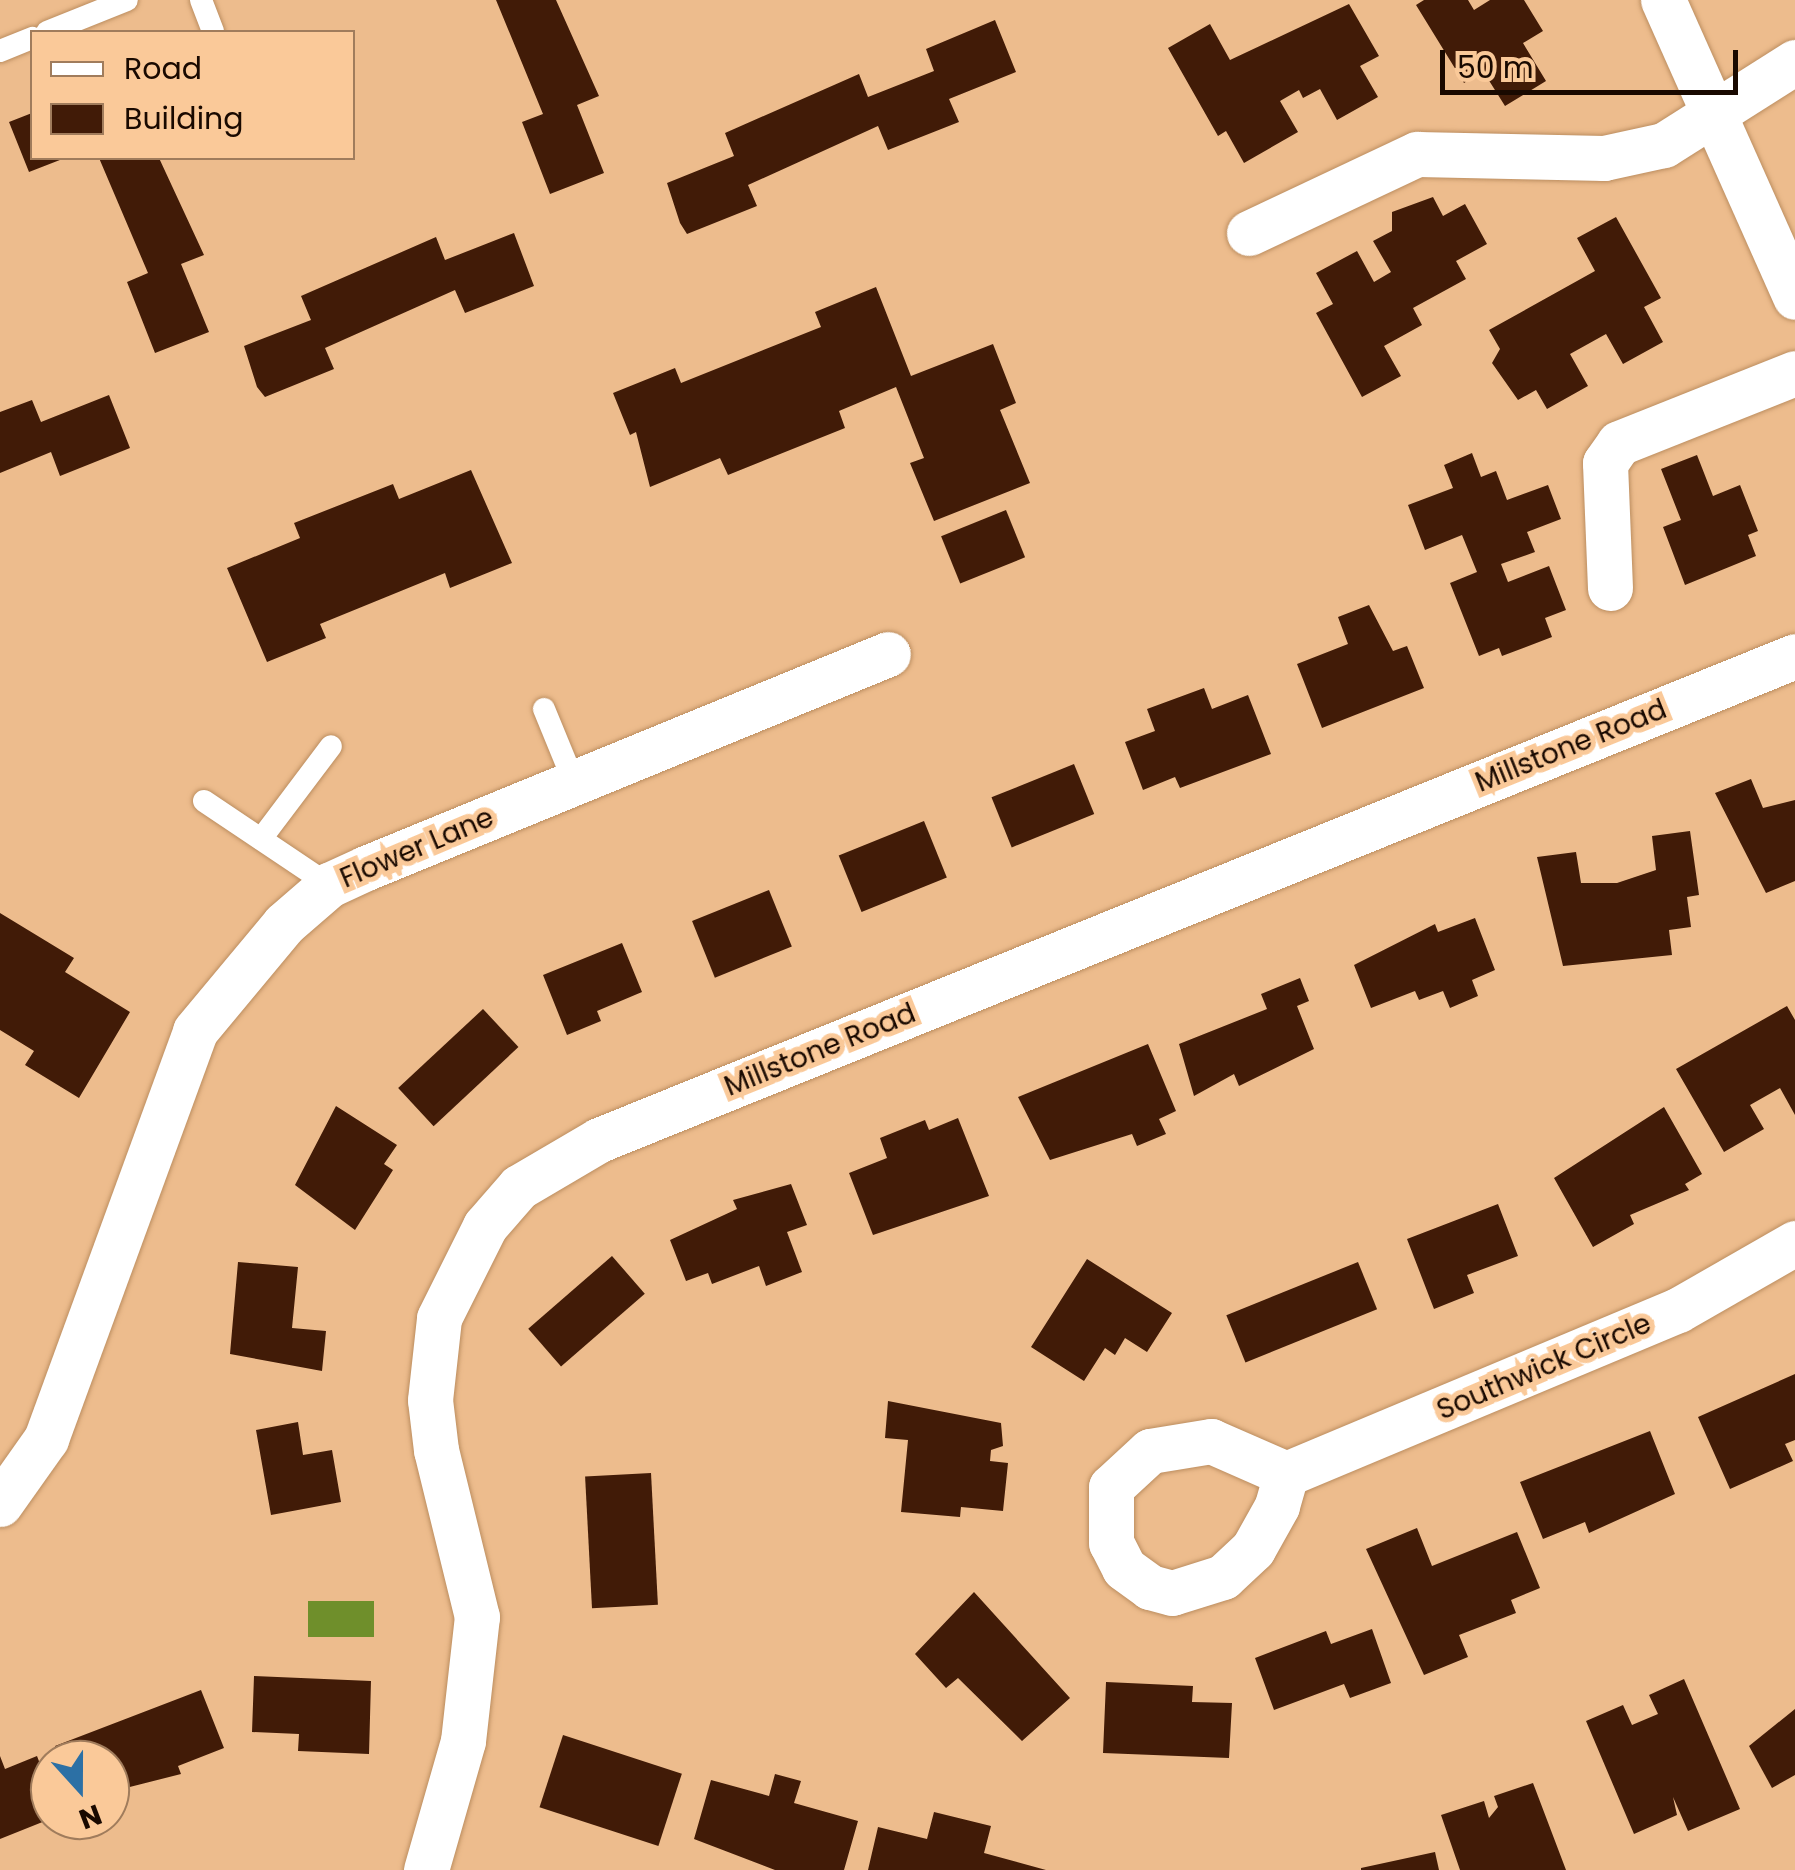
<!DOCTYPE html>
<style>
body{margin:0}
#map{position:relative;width:1795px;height:1870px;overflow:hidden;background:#edbc8d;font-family:Poppins,sans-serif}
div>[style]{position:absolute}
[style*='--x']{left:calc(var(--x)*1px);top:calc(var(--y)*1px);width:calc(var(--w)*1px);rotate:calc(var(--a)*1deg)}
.water>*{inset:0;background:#6f8f2b;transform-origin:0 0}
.building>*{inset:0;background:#411b07;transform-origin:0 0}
.roads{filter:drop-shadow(0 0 2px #bc8e60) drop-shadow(0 0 2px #bc8e60)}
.service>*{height:22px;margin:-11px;padding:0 11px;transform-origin:11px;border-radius:11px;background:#fff}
.minor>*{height:45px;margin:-22.5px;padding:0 22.5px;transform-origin:22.5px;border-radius:22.5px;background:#fff}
span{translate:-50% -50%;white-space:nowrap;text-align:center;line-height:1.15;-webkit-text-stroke:10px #fac999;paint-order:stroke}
.street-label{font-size:28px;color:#190900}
.legend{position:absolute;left:30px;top:30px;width:325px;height:130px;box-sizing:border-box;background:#fac999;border:2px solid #a07c5c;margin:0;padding:12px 18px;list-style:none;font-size:30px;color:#190900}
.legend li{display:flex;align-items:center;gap:20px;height:50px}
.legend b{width:50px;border:2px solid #a07c5c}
.north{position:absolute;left:30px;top:1740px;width:100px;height:100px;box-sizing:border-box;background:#fac999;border:2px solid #a07c5c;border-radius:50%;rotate:159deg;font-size:28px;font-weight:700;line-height:40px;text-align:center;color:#190900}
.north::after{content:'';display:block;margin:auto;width:35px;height:45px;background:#2c70a5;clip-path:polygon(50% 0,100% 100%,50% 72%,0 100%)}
.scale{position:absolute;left:1440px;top:50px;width:298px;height:45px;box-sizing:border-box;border:5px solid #190900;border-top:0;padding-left:12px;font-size:30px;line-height:35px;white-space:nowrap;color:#190900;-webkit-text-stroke:8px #fac999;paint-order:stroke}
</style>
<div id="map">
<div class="water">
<i style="left:374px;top:1601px;width:36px;height:66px;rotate:90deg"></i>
</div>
<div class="building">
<i style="clip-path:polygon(496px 0,556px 0,599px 96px,577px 105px,604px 173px,550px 194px,522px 122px,543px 114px)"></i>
<i style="clip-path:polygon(1424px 0,1468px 0,1474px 10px,1490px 0,1524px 0,1543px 31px,1523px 43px,1546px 81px,1505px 106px,1483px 71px,1464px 83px,1416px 5px)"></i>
<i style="clip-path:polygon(1349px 4px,1379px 56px,1360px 66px,1378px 97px,1337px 120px,1320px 89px,1303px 98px,1299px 90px,1280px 101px,1298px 132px,1244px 163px,1226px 131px,1218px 136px,1168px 48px,1210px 24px,1230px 60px)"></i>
<i style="clip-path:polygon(995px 20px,1016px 72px,949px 99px,959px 122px,888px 150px,878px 126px,748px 185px,757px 206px,687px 234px,680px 223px,667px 183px,734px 156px,725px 133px,859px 74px,868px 97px,934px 71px,926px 49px)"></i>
<i style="clip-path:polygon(32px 113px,32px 158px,65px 158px,29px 172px,9px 122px)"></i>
<i style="clip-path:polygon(99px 158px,159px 158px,204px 255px,181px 264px,209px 332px,155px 353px,127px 282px,148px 273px)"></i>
<i style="clip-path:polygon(1433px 197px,1443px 216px,1465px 204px,1487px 244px,1456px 261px,1466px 279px,1413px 308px,1422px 325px,1384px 346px,1401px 376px,1362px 397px,1316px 313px,1333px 304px,1316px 273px,1357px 251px,1374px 282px,1391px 272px,1373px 241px,1392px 231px,1392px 212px)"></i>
<i style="clip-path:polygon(1616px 217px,1661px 298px,1644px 307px,1663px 342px,1623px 364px,1606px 334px,1570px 354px,1588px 386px,1547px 409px,1536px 390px,1518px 400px,1492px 363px,1500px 349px,1489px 330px,1595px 271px,1577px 238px)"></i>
<i style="clip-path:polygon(514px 233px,534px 286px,465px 313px,455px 290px,325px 348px,334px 369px,265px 397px,257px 387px,244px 346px,311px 320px,301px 296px,436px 237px,445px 260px)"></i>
<i style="clip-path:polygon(876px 287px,911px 376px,993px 344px,1016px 403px,1000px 410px,1030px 483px,934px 521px,910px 463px,924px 458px,896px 387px,839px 411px,845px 428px,728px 475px,720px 458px,650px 487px,636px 432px,630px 435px,613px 393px,675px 368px,681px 383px,821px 327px,815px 312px)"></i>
<i style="clip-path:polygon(109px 395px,130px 448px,60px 476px,51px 452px,0 473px,0 412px,32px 400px,41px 422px)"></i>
<i style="clip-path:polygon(1472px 453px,1481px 477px,1496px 471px,1507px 500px,1548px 485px,1561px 519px,1527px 532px,1535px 552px,1501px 564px,1508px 582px,1549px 566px,1566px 610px,1545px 618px,1552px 637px,1502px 656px,1499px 648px,1479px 656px,1450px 583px,1477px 572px,1462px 535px,1425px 550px,1408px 505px,1453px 488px,1444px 465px)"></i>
<i style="clip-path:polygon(1697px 455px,1713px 496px,1740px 485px,1758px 531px,1748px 535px,1756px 556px,1685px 585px,1663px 527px,1681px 520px,1661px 469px)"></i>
<i style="clip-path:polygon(471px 470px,512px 563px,450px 588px,445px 573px,320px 624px,326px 638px,267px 662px,227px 568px,300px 538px,294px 523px,393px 484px,399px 499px)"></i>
<i style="left:1006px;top:510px;width:51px;height:70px;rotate:68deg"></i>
<i style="clip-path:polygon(1369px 605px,1393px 651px,1407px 646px,1424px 688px,1322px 728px,1297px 664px,1348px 644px,1338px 617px)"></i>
<i style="clip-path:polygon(1204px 688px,1212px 709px,1248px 695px,1271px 754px,1180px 788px,1175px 777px,1143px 790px,1125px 742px,1155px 731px,1147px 709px)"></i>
<i style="left:1074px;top:764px;width:54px;height:89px;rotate:68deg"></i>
<i style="clip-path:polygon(1751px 779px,1763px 808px,1795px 800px,1795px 881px,1766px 893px,1715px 793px)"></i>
<i style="left:924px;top:821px;width:61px;height:92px;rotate:68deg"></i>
<i style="clip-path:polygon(1690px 831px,1699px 895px,1687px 897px,1691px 927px,1669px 930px,1672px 955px,1563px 966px,1537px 857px,1576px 852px,1581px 883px,1617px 883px,1656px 870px,1652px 836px)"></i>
<i style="left:769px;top:890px;width:61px;height:83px;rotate:68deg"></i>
<i style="clip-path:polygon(0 913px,74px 958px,65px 972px,130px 1012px,79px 1098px,25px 1065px,34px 1051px,0 1030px)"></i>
<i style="clip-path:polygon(1475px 918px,1495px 970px,1472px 980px,1478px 996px,1450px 1008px,1443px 991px,1419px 1000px,1415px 991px,1371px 1008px,1354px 965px,1435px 924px,1438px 932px)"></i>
<i style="clip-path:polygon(622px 943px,642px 992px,597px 1011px,601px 1021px,567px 1035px,543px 975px)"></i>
<i style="clip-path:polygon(1300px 978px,1309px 1001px,1297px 1006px,1314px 1049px,1239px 1086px,1234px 1074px,1194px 1096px,1179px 1044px,1267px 1009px,1261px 994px)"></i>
<i style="clip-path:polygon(1787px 1006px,1795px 1020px,1795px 1115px,1780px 1088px,1750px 1105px,1764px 1129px,1724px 1152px,1676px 1069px)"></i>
<i style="left:483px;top:1009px;width:52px;height:116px;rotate:47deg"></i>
<i style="clip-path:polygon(1148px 1044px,1176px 1111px,1159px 1119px,1166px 1134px,1137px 1146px,1132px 1134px,1050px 1160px,1018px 1097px)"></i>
<i style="clip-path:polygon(336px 1106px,397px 1145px,384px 1164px,393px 1170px,355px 1230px,295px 1185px)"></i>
<i style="clip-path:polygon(1664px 1107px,1702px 1174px,1685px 1184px,1689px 1190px,1630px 1215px,1634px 1224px,1593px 1247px,1554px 1178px)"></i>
<i style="clip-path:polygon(958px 1118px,989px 1196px,873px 1235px,849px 1173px,887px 1158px,880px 1138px,925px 1120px,929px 1130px)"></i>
<i style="clip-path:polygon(791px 1184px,807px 1225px,787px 1232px,802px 1272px,766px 1286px,759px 1266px,712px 1284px,708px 1273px,686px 1281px,670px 1240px,737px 1209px,733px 1200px)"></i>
<i style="clip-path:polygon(1498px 1204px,1518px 1256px,1467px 1275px,1474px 1293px,1434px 1309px,1407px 1239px)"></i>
<i style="left:612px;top:1256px;width:50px;height:111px;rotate:49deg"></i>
<i style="clip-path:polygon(1087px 1259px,1172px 1313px,1147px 1352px,1125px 1338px,1115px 1355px,1105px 1348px,1084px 1381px,1031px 1347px)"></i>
<i style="clip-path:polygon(238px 1262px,298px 1267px,292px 1328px,326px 1331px,322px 1371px,230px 1354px)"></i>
<i style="left:1358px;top:1262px;width:51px;height:142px;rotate:68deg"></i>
<i style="clip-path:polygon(1795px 1374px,1795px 1440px,1785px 1444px,1793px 1461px,1730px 1489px,1698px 1417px)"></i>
<i style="clip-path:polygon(888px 1401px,1001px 1423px,1003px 1446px,991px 1450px,990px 1461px,1008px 1463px,1003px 1511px,961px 1507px,960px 1517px,901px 1512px,908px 1440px,885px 1438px)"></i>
<i style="clip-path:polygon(298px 1422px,303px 1455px,332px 1450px,341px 1502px,271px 1515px,256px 1430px)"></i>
<i style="clip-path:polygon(1650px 1431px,1675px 1494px,1589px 1533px,1585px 1522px,1543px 1539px,1520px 1482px)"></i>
<i style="left:651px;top:1473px;width:132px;height:66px;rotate:87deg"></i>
<i style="clip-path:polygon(1417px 1528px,1432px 1566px,1517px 1532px,1540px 1588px,1511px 1600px,1516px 1613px,1459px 1635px,1468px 1657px,1424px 1675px,1366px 1549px)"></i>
<i style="clip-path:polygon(974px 1592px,1070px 1698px,1022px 1741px,958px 1678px,946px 1688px,915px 1654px)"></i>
<i style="clip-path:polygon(1372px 1629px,1391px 1683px,1350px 1698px,1344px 1684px,1274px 1710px,1255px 1658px,1326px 1631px,1331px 1644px)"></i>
<i style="clip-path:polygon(254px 1676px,371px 1681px,369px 1754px,298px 1751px,299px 1734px,252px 1732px)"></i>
<i style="clip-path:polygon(1684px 1679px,1740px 1809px,1688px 1831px,1673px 1797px,1677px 1815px,1634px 1834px,1586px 1721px,1623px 1705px,1632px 1725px,1658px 1714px,1649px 1695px)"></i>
<i style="clip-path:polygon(1106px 1682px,1193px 1686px,1192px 1702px,1232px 1703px,1229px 1758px,1103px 1753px)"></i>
<i style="clip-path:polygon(201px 1690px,224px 1748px,178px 1766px,181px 1774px,110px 1792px,110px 1760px,61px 1760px,55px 1746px)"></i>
<i style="clip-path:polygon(1795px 1709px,1795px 1775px,1772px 1788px,1749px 1746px)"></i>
<i style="left:563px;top:1735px;width:125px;height:76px;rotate:18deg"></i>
<i style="clip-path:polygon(0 1756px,5px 1769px,37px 1756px,50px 1790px,50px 1819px,0 1839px)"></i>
<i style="clip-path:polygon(775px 1774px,801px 1781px,794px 1803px,858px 1821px,844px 1870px,775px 1870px,694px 1839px,711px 1780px,769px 1796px)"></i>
<i style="clip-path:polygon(1533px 1783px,1566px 1870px,1460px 1870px,1441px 1815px,1484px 1801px,1489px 1818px,1498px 1807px,1494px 1796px)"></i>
<i style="clip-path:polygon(934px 1812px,991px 1826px,984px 1853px,1046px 1870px,868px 1870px,878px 1827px,927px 1839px)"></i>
<i style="clip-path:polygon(1435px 1852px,1439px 1870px,1361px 1870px,1361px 1868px)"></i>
</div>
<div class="roads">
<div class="service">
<i style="--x:201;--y:0;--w:34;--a:69"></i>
<i style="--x:47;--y:32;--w:86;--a:-21.8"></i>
<i style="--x:0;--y:51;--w:35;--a:-22"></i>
<i style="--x:544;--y:709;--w:79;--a:67.7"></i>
<i style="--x:204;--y:801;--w:151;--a:33.9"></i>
<i style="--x:261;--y:839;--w:116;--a:-53"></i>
</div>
<div class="minor">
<i style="--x:1663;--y:0;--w:325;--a:66"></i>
<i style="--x:1249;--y:233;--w:186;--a:-25.2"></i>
<i style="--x:1417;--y:154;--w:187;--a:1.2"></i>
<i style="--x:1604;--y:158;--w:61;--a:-12.2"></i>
<i style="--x:1664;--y:145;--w:155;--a:-32.4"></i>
<i style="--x:1610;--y:588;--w:125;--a:-92.3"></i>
<i style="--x:1605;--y:463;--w:24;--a:-55"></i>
<i style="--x:1619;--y:443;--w:189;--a:-21.7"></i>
<i style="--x:1211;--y:1441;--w:82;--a:23.7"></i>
<i style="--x:1286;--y:1474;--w:33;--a:106"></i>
<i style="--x:1277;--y:1506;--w:49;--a:119.2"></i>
<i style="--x:1253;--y:1549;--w:41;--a:137"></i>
<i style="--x:1223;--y:1577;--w:53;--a:162.6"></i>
<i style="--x:1172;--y:1593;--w:23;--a:-165"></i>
<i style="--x:1150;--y:1587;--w:32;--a:-144"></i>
<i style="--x:1124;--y:1568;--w:28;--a:-117"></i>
<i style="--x:1111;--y:1543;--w:56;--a:-90"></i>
<i style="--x:1111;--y:1487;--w:53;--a:-42.7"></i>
<i style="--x:1150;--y:1451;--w:62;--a:-9.3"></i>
<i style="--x:1286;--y:1474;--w:425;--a:-22.7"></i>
<i style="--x:1678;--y:1310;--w:135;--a:-29.8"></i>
<i style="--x:0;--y:1504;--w:80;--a:-54.7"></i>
<i style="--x:46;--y:1439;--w:434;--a:-69.9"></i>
<i style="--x:195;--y:1031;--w:139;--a:-50.2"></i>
<i style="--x:284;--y:924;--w:60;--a:-40.9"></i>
<i style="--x:329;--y:885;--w:41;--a:-24.7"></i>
<i style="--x:366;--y:868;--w:564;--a:-22.29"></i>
<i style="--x:426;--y:1870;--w:134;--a:-74"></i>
<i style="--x:463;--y:1741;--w:125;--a:-83.6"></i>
<i style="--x:477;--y:1617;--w:172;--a:-103.8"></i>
<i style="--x:436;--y:1450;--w:50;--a:-96.8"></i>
<i style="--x:430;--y:1400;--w:82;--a:-83.7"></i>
<i style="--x:439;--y:1318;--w:103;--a:-63.4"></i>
<i style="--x:485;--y:1226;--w:52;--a:-48.9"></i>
<i style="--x:519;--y:1187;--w:93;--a:-30.4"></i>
<i style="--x:599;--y:1140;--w:1290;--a:-22.03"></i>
</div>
</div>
<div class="street-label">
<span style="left:1571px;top:746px;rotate:-22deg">Millstone Road</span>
<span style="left:417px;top:848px;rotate:-23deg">Flower Lane</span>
<span style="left:820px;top:1050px;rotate:-22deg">Millstone Road</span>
<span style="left:1544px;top:1367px;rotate:-23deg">Southwick Circle</span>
</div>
<ul class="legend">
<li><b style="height:12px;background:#fff"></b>Road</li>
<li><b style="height:28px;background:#411b07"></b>Building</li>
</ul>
<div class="north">N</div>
<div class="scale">50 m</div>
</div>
